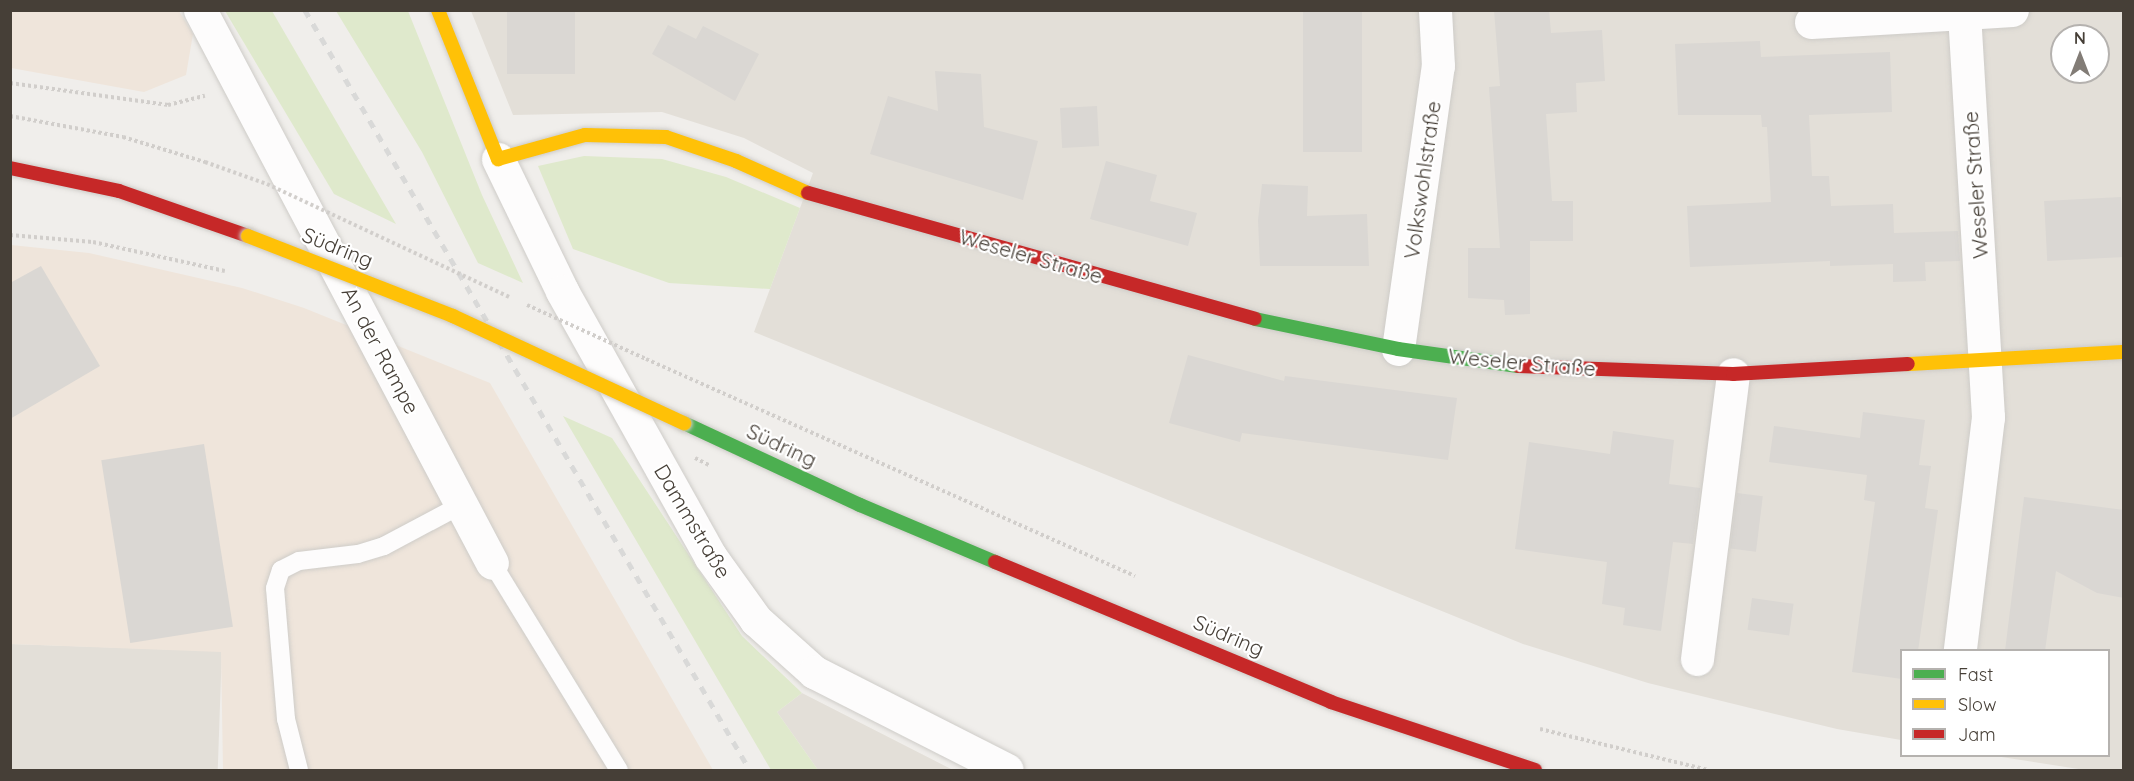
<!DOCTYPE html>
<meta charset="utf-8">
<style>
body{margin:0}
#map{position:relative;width:2134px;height:781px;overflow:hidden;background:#f0eeeb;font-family:Quicksand,sans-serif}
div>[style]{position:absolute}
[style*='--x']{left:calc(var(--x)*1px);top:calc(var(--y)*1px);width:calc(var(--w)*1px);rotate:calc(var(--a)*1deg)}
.residential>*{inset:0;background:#e3dfd8;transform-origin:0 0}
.commercial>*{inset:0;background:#efe5db}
.green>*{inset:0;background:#dfe9cc}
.building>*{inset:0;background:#dad7d3;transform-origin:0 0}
.path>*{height:4px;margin-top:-2px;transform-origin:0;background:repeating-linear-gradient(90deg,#d1cecb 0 3px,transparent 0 6px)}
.roads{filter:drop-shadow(0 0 2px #ceccc8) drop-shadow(0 0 2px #ceccc8)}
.lane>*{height:18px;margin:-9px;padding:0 9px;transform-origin:9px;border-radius:9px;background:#fdfcfc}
.street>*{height:33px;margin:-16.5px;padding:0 16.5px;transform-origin:16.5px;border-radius:16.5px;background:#fdfcfc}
.fast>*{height:14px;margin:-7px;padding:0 7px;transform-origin:7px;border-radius:7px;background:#4caf50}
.slow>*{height:14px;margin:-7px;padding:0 7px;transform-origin:7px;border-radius:7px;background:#ffc107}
.jam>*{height:14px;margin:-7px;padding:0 7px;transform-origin:7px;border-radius:7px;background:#c62828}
.rail>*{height:4.5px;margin-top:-2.25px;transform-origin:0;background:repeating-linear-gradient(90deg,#d9d9d8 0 8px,transparent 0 16px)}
.path-bridge>*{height:4px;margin-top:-2px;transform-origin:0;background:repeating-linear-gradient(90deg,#d1cecb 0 3px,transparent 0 6px)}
.bridges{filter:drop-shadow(0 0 2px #cecac2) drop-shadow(0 0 2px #cecac2)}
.slow-bridge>*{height:14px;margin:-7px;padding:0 7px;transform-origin:7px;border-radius:7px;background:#ffc107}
span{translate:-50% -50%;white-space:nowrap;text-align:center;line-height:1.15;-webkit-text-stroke:4.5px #fff;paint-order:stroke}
.street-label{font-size:21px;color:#463f37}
.frame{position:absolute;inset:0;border:12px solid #463f37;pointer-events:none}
.legend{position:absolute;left:1900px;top:649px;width:210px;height:108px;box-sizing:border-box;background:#fff;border:2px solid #b5b2af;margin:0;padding:8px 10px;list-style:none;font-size:18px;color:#463f37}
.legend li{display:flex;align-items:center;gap:12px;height:30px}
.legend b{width:30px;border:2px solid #b5b2af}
.north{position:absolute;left:2050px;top:24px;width:60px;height:60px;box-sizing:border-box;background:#fff;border:2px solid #b5b2af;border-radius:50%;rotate:0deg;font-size:16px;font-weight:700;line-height:24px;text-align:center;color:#463f37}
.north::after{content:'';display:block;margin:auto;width:21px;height:27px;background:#827c76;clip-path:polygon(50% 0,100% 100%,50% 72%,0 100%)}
</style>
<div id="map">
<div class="residential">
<i style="clip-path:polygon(evenodd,471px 11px,2123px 11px,2123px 770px,2085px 770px,1995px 756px,2108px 756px,2108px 650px,1902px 650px,1901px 740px,1837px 729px,1648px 683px,1523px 644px,754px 332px,813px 173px,744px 138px,662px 112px,513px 115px,471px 11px,2062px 36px,2098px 36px,2098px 72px,2062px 72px,2062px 36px)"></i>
<i style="left:11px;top:644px;width:211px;height:126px;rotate:2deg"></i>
<i style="clip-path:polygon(802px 693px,953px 770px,818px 770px,777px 712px)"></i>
</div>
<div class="commercial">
<i style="clip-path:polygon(11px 10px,179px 11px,193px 34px,186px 75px,144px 92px,11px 68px)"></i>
<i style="clip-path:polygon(11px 245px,89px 253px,242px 288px,304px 308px,490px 383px,713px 770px,223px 770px,221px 652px,11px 644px)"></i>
</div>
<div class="green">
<i style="clip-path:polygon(225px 11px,272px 11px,396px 224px,334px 194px)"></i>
<i style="clip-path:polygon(336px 11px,408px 11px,482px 195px,523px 283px,478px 263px,422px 152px)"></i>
<i style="clip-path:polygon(584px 156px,662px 159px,726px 177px,800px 208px,770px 289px,669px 283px,573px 249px,538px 166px)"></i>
<i style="clip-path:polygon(563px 416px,612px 438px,742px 636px,802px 693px,777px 712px,818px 770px,771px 770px)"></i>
</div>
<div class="building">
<i style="left:507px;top:10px;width:68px;height:64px"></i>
<i style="left:1303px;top:10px;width:59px;height:142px"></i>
<i style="clip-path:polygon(1494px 10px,1549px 10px,1551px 33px,1602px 30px,1605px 81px,1576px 83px,1577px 112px,1546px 114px,1552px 201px,1573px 201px,1573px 241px,1530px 241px,1530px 314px,1505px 315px,1504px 300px,1468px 298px,1468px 248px,1500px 248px,1489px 87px,1500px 86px)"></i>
<i style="clip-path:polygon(668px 25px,696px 39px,703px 26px,759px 54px,735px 101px,652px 54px)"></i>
<i style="clip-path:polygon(1760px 41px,1761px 57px,1890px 52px,1892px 112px,1809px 115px,1812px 176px,1829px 176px,1831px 206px,1893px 204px,1894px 233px,1958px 231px,1960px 261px,1925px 262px,1926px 281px,1893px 282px,1893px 264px,1830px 266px,1830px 261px,1690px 267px,1687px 206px,1771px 202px,1767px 127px,1762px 127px,1761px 115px,1678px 115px,1675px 44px)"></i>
<i style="clip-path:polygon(935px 71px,981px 74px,984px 127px,1038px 141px,1023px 200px,870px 154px,888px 96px,938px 111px)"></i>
<i style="left:1097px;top:106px;width:40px;height:37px;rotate:87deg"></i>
<i style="clip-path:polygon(1106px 161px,1157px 175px,1150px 201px,1197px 213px,1188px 246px,1090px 219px)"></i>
<i style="clip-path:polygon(1262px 184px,1308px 186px,1307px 216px,1367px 214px,1369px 266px,1260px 266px,1258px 220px)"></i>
<i style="left:2121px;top:197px;width:60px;height:77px;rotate:87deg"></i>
<i style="clip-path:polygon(41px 266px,100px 366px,10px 419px,10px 283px)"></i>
<i style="clip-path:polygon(1188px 355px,1284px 381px,1285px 376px,1457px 398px,1448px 460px,1242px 433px,1240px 442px,1169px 423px)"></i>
<i style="clip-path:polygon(1863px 412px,1925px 420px,1919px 465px,1931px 466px,1925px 508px,1938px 510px,1918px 651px,1902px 651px,1902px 679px,1852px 672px,1875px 502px,1864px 500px,1867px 475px,1769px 462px,1774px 426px,1860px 438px)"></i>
<i style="clip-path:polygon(1613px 431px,1674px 440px,1669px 484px,1700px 488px,1693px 544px,1673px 542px,1661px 631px,1623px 625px,1625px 608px,1602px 604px,1607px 562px,1515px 549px,1529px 442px,1610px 454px)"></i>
<i style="left:204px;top:444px;width:185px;height:104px;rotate:81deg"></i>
<i style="left:1737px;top:493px;width:26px;height:56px;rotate:7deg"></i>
<i style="clip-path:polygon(2024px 497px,2124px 510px,2124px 598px,2097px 593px,2056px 571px,2045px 651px,2005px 651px)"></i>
<i style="left:1752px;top:598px;width:42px;height:32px;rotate:8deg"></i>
</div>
<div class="path">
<i style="--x:10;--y:83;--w:160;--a:7.9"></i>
<i style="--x:168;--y:105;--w:38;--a:-14"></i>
<i style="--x:10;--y:116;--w:115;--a:10.5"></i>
<i style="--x:123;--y:137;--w:86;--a:17"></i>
<i style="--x:10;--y:235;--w:83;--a:4.8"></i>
<i style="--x:93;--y:242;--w:135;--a:12.4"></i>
<i style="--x:646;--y:359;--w:535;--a:23.93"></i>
<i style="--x:1540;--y:729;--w:173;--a:13.7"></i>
</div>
<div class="roads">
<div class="lane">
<i style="--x:492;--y:563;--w:243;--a:58.5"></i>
<i style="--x:299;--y:770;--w:53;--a:-104.3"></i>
<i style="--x:286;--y:719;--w:131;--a:-94.8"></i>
<i style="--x:275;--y:588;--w:19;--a:-72"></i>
<i style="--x:281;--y:570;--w:20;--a:-27"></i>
<i style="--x:299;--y:561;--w:59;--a:-6.8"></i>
<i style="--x:358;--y:554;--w:27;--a:-17"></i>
<i style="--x:384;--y:546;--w:87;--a:-28"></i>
</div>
<div class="street">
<i style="--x:200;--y:10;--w:625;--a:62.16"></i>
<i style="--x:1964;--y:13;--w:48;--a:-3.6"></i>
<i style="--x:1811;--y:22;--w:153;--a:-3.4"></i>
<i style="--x:1964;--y:13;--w:405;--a:86.6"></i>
<i style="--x:1988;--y:417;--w:235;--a:96.9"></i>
<i style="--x:498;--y:159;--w:147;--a:64.1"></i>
<i style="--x:562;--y:291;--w:304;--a:60.8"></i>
<i style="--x:710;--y:556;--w:79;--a:54.3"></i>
<i style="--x:756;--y:620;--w:78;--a:41.9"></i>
<i style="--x:814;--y:672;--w:216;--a:26.9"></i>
<i style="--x:1398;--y:349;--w:286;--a:-82"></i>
<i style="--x:1438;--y:66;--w:56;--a:-93.1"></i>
<i style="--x:1697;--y:659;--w:287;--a:-82.8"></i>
</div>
<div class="fast">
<i style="--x:1255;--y:319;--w:146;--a:11.8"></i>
<i style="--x:1398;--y:349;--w:121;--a:8.1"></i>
<i style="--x:684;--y:423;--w:194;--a:25"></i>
<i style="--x:860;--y:505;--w:147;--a:22.9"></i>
</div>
<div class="slow">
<i style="--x:438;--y:10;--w:161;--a:68.1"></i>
<i style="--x:498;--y:159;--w:90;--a:-15.4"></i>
<i style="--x:585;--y:135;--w:81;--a:1.4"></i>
<i style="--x:666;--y:137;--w:74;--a:18.9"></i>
<i style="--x:736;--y:161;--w:79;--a:24"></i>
<i style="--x:1908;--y:364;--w:216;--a:-3.2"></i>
</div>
<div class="jam">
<i style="--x:10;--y:168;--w:111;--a:11.9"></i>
<i style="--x:119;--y:191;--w:137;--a:19.2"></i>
<i style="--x:808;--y:193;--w:464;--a:15.7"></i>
<i style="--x:1518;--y:366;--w:215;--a:2.1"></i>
<i style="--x:1733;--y:374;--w:175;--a:-3.3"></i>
<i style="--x:995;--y:562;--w:364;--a:22.6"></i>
<i style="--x:1331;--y:702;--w:215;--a:18.4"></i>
</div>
</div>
<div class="rail">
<i style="--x:305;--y:10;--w:881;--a:59.65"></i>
</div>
<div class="path-bridge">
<i style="--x:205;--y:162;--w:66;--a:19.5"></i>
<i style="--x:267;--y:184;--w:270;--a:25"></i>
<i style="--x:527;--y:305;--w:131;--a:24.4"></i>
<i style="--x:695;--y:458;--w:16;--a:27"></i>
</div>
<div class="bridges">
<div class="slow-bridge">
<i style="--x:248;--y:236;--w:220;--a:21.3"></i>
<i style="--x:453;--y:316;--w:255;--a:24.9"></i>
</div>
</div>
<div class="street-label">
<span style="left:1422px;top:180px;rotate:-82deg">Volkswohlstraße</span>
<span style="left:1975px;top:185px;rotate:-94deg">Weseler Straße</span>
<span style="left:338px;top:247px;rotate:22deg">Südring</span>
<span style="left:1031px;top:256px;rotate:16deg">Weseler Straße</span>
<span style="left:381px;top:350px;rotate:62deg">An der Rampe</span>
<span style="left:1522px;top:362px;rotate:5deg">Weseler Straße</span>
<span style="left:782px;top:445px;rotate:25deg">Südring</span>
<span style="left:693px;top:521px;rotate:59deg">Dammstraße</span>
<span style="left:1229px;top:635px;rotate:23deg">Südring</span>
</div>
<div class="frame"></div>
<ul class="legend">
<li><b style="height:8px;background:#4caf50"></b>Fast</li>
<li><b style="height:8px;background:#ffc107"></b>Slow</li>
<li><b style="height:8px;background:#c62828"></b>Jam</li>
</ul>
<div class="north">N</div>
</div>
